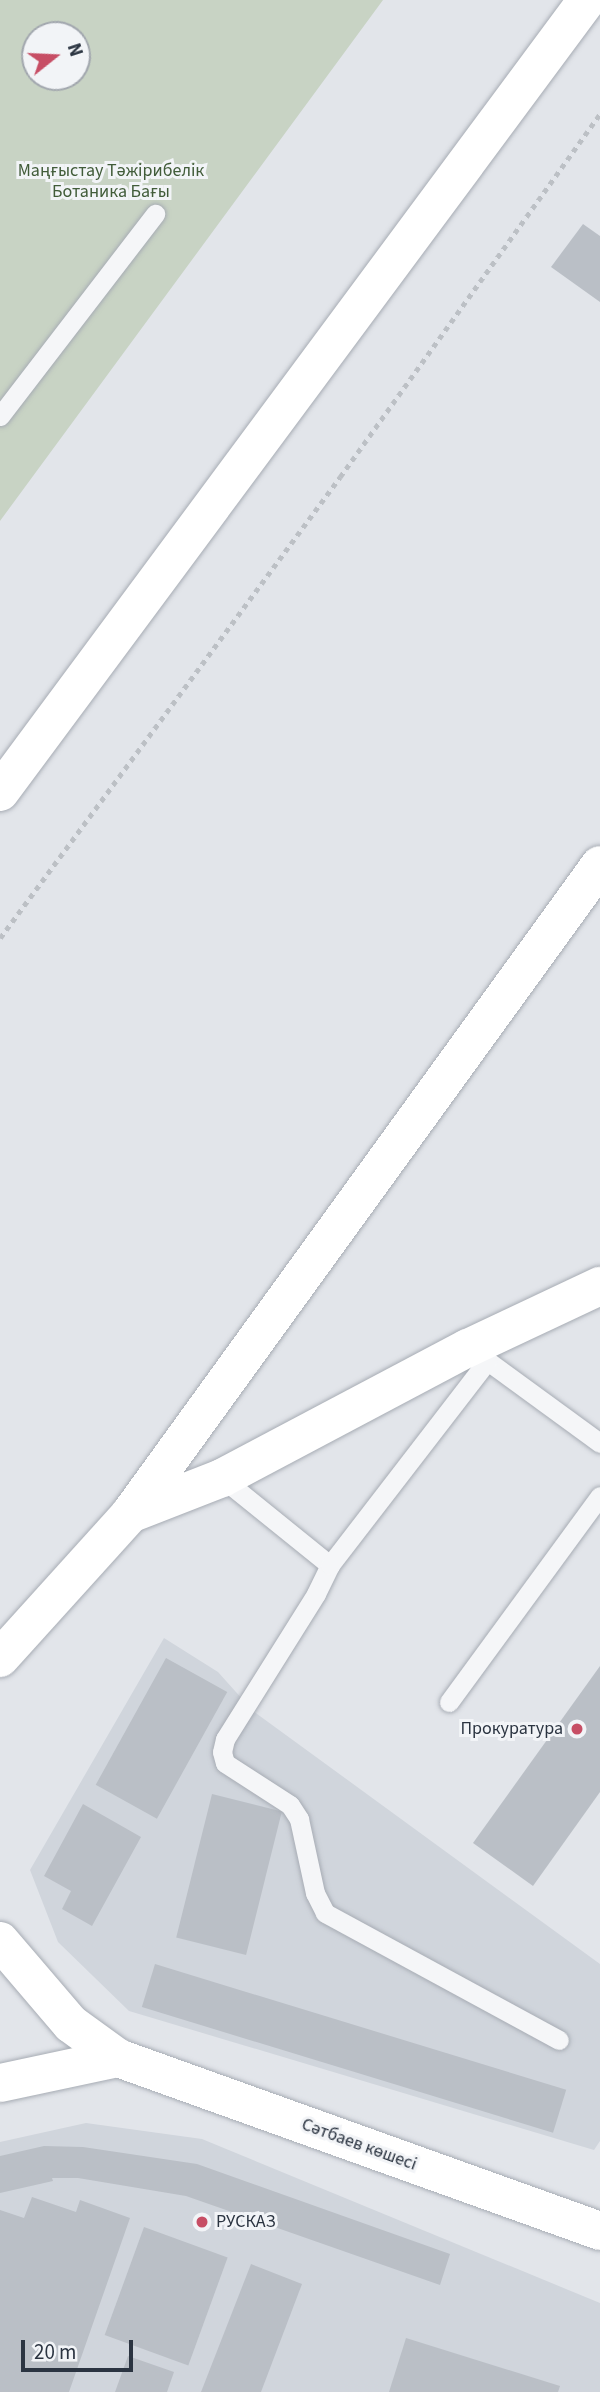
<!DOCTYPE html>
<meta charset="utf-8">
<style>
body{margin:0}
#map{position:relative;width:600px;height:2392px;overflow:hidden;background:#e2e5ea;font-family:"Source Sans 3",sans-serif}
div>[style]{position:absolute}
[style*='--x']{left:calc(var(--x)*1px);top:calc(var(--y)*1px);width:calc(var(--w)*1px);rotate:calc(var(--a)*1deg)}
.built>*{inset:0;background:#d0d5dc}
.green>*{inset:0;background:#c8d3c4}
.building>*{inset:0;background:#babfc6;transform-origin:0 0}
.path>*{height:4.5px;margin-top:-2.25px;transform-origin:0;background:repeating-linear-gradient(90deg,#bcc0c5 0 5px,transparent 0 10px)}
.roads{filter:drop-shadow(0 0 2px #a7acb4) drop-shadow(0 0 2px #a7acb4)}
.lane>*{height:19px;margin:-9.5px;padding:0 9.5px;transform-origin:9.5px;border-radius:9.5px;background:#f5f6f8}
.secondary>*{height:38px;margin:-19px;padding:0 19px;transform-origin:19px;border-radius:19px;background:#fff}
.dots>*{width:19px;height:19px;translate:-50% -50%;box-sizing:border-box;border:4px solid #f2f4f7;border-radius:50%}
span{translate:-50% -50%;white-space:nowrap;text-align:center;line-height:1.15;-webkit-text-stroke:6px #f2f4f7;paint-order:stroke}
.park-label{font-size:18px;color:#415c39}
.poi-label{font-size:18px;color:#2b3441}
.right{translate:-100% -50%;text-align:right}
.left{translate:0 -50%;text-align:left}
.street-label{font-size:18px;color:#2b3441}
.north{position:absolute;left:21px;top:21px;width:70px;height:70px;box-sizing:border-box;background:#f2f4f7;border:2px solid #a2a7ae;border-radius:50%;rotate:72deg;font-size:19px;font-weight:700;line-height:28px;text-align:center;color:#2b3441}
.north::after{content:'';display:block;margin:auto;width:24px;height:32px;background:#c74e65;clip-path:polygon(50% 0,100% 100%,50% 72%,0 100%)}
.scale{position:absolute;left:21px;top:2340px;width:112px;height:32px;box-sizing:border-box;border:4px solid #2b3441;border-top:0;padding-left:9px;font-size:21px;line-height:24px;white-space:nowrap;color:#2b3441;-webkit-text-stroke:5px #f2f4f7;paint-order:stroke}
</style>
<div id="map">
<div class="built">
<i style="clip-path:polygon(164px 1638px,218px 1672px,253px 1711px,600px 1964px,600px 2141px,594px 2150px,129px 2011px,58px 1942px,30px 1870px)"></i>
<i style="clip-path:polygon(86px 2123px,202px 2139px,600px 2303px,600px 2392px,0 2392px,0 2142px)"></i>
</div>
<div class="green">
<i style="clip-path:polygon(evenodd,0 0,383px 0,0 521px,0 0,35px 35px,77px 35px,77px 77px,35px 77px,35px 35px)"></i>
</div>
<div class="building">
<i style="clip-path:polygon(583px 224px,600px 236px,600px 302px,551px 267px)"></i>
<i style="left:166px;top:1658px;width:70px;height:145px;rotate:29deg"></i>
<i style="clip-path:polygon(600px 1666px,600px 1792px,533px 1886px,473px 1843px)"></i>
<i style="left:212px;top:1794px;width:72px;height:148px;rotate:14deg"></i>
<i style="clip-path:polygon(83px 1804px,141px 1837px,92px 1926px,62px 1909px,71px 1891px,44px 1876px)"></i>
<i style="left:155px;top:1964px;width:430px;height:45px;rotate:17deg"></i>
<i style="clip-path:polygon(44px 2146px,83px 2147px,197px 2164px,450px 2254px,440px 2285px,186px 2196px,78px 2178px,52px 2178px,53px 2181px,0 2193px,0 2156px)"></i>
<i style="clip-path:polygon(32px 2197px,76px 2212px,80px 2200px,130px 2218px,69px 2392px,0 2392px,0 2210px,24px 2218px)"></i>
<i style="left:144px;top:2227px;width:89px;height:115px;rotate:20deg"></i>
<i style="clip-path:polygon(251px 2264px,302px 2284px,261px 2392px,201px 2392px)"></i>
<i style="clip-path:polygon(406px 2338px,560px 2386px,558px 2392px,389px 2392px)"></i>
<i style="clip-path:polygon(128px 2356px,174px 2372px,167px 2392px,115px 2392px)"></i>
</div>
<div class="path">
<i style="--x:0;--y:938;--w:573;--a:-53.59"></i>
<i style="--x:340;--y:477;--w:447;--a:-54.4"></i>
</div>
<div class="roads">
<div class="lane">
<i style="--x:0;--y:416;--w:255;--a:-52.5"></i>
<i style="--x:478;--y:1354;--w:151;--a:36.1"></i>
<i style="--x:222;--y:1478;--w:139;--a:38.9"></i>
<i style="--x:330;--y:1565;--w:32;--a:116"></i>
<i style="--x:316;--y:1594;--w:171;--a:122.1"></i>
<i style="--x:225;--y:1739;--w:13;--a:103"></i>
<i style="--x:222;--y:1752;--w:11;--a:75"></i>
<i style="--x:225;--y:1763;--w:77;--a:32.9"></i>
<i style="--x:290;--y:1805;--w:17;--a:57"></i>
<i style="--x:299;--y:1819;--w:76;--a:77.8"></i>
<i style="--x:315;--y:1893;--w:22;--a:63"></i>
<i style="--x:325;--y:1913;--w:266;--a:28.5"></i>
<i style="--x:330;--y:1565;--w:257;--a:-52.4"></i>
<i style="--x:449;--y:1702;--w:255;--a:-53.8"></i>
</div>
<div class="secondary">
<i style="--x:0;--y:792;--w:986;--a:-53.46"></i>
<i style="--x:130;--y:1514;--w:99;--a:-21.4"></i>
<i style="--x:222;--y:1478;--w:278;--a:-27.9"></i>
<i style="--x:468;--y:1348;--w:146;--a:-25.2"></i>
<i style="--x:0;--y:1658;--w:194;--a:-47.9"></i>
<i style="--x:130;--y:1514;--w:801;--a:-54.09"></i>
<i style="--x:0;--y:1941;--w:109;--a:49.5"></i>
<i style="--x:71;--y:2024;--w:58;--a:35.9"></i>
<i style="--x:118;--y:2058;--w:512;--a:19.74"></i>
<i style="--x:0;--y:2083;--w:121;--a:-12"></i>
</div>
</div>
<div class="dots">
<i style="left:577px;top:1729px;background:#c74e65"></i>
<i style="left:202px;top:2222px;background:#c74e65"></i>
</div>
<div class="park-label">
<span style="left:111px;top:182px">Маңғыстау Тәжірибелік<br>Ботаника Бағы</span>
</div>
<div class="poi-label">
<span class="right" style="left:563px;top:1729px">Прокуратура</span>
<span class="left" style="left:216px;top:2222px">РУСКАЗ</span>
</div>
<div class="street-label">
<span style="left:359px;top:2145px;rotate:20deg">Сәтбаев көшесі</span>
</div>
<div class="north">N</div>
<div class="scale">20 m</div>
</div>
